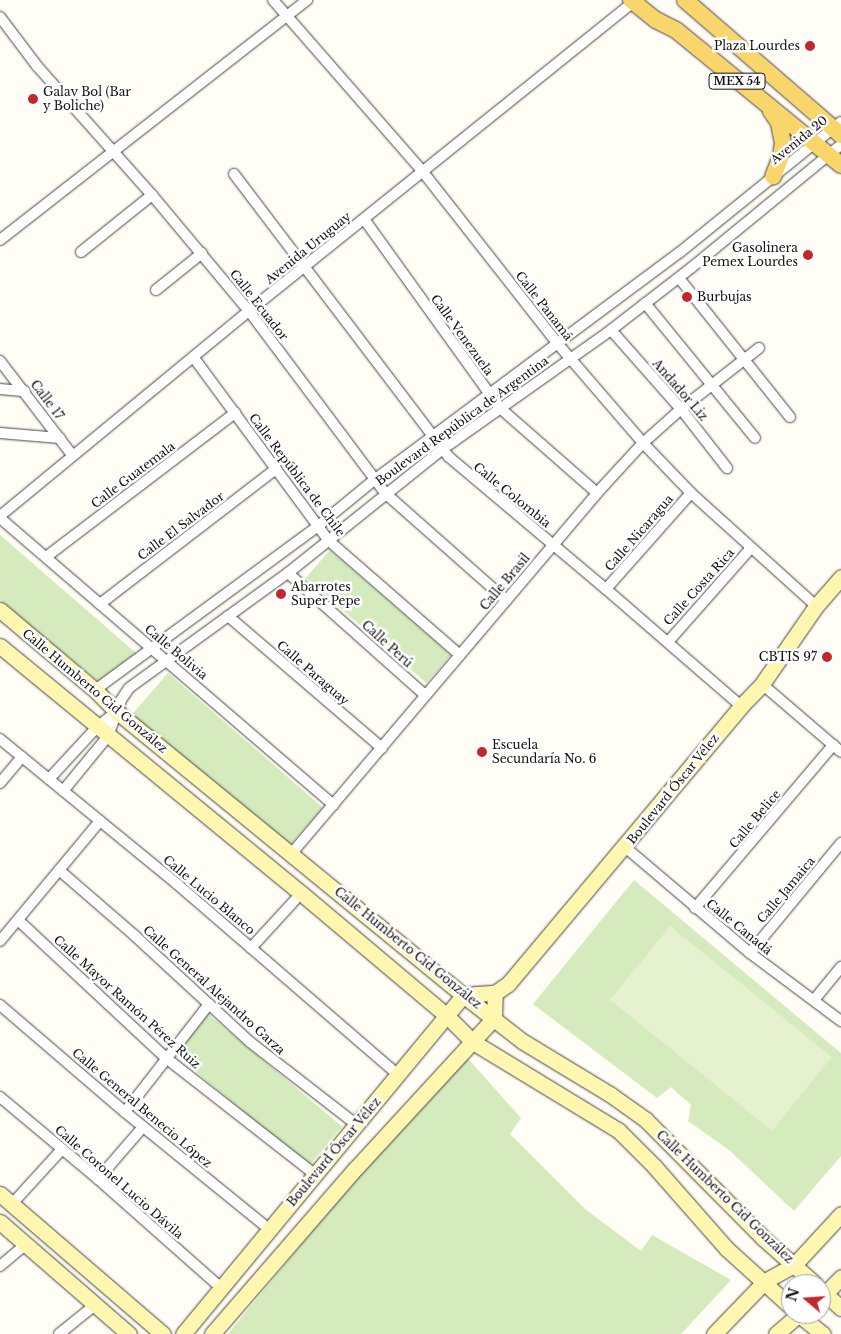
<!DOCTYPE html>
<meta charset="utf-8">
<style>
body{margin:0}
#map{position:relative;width:841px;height:1334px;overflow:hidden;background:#fffdf5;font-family:"Libre Baskerville",serif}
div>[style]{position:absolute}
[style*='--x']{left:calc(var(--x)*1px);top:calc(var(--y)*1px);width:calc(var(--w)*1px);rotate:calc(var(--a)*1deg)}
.green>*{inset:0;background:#d5ebbd;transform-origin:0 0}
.pitch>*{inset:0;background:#e6f2cf;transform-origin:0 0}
.roads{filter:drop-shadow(0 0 1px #444) drop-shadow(0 0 1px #444)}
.street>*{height:10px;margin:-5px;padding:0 5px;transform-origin:5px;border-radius:5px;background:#fff}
.secondary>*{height:15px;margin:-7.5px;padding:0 7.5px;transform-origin:7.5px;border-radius:7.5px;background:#fff6b0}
.primary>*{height:16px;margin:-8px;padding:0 8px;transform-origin:8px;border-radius:8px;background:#f9d66b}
.dots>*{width:14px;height:14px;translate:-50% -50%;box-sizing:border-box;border:2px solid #fff;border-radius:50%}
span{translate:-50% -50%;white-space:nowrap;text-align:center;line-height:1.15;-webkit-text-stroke:5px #fff;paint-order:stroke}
.shield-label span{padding:1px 4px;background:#fff;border:1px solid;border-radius:4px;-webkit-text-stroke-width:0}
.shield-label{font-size:11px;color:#111;font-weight:700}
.poi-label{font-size:12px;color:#111}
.right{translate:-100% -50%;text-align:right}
.left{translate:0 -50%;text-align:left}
.street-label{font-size:12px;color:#111}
.north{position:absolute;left:781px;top:1274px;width:50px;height:50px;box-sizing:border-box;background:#fff;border:1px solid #a0a0a0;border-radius:50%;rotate:288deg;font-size:14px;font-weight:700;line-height:20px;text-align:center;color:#111}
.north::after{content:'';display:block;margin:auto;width:18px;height:22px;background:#c4262e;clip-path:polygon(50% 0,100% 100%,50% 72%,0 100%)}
</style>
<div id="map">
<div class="green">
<i style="clip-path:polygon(0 535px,136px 653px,98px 681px,0 601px)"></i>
<i style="left:330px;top:550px;width:160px;height:37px;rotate:41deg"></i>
<i style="left:168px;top:673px;width:205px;height:55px;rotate:41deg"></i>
<i style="clip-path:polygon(634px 880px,841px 1053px,841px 1156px,794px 1211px,729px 1150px,688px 1121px,691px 1105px,671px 1087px,657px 1098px,533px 1004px)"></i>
<i style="left:208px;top:1014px;width:175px;height:52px;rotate:40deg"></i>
<i style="clip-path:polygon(464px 1054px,521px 1118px,510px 1134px,585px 1209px,641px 1251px,652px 1235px,731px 1280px,681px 1334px,228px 1334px,313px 1230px)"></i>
</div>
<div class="pitch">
<i style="left:670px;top:926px;width:208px;height:95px;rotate:39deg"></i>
</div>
<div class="roads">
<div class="street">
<i style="--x:273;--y:0;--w:228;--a:48.9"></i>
<i style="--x:423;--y:172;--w:217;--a:51.9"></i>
<i style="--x:557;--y:343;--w:132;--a:49.3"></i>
<i style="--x:643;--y:443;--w:69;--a:46.2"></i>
<i style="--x:691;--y:493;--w:169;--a:42.1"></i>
<i style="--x:0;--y:17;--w:61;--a:52.9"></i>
<i style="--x:37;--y:66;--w:173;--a:48.3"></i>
<i style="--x:152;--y:195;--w:151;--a:50.1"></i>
<i style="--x:249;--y:311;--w:227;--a:53.2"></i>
<i style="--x:385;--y:493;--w:162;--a:41.5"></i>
<i style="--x:234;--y:174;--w:355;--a:52.8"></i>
<i style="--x:449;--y:457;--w:205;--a:40.1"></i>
<i style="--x:606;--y:589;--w:179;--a:40.9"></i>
<i style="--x:364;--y:219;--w:233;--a:54.3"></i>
<i style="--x:500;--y:408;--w:129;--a:41.2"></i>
<i style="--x:0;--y:240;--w:390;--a:-38"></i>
<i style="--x:81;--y:252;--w:91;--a:-38.8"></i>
<i style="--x:679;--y:278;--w:178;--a:51.4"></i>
<i style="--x:156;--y:290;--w:59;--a:-38.8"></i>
<i style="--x:645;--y:303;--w:174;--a:50.8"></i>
<i style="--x:611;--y:330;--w:106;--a:48.5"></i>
<i style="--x:681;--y:409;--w:75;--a:52.1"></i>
<i style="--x:194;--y:358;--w:226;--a:53.6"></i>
<i style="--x:328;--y:540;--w:175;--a:41.1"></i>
<i style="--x:0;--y:361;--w:118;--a:52.5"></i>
<i style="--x:0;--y:389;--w:25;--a:5"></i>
<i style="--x:0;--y:433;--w:60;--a:4.8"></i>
<i style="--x:0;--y:516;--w:323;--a:-39.5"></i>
<i style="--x:249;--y:311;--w:493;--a:-38.8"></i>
<i style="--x:0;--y:518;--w:440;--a:40.7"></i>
<i style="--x:46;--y:557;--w:238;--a:-37.3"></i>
<i style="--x:288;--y:573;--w:183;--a:41.7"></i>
<i style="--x:606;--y:589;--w:128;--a:-48.5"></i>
<i style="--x:100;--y:604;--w:222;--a:-37.5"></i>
<i style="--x:228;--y:616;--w:203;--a:40.6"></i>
<i style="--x:668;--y:642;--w:124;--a:-48.6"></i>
<i style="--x:762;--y:684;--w:104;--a:40.7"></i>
<i style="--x:95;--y:690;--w:277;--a:-36.3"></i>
<i style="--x:318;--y:526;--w:72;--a:-39.4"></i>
<i style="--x:374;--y:480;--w:380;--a:-36.7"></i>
<i style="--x:679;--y:253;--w:208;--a:-39"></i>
<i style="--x:0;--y:739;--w:229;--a:39.3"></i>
<i style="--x:177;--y:884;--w:292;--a:40.8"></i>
<i style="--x:49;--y:779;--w:71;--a:-47.3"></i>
<i style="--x:97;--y:727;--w:24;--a:-38"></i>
<i style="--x:0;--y:783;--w:34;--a:-50"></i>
<i style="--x:63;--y:791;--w:71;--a:-50.7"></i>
<i style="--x:108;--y:736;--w:38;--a:-70"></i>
<i style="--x:121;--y:700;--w:14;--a:-56"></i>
<i style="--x:129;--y:688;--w:196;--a:-35.9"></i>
<i style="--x:288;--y:573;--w:198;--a:-38.7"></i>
<i style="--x:443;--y:449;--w:206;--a:-35.3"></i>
<i style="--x:611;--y:330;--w:101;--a:-37.8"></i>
<i style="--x:691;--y:268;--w:194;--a:-39.4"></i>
<i style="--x:625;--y:847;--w:164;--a:40.3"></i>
<i style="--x:750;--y:953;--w:114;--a:36.8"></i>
<i style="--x:292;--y:853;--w:472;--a:-49.7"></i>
<i style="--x:597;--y:493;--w:68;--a:-47.4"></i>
<i style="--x:643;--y:443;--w:51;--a:-41.8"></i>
<i style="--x:681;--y:409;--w:99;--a:-38"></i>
<i style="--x:59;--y:870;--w:99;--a:40.9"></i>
<i style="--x:134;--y:935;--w:158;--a:42.7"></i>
<i style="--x:250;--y:1042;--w:135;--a:37.8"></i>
<i style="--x:695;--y:908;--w:214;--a:-49.7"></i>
<i style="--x:18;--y:920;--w:202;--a:43"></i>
<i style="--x:166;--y:1058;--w:190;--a:38"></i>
<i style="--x:0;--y:941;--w:156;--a:-50.2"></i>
<i style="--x:251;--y:948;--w:65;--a:-47.5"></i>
<i style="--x:750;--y:953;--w:143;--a:-50.4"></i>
<i style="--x:814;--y:1000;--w:43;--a:-50.7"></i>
<i style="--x:0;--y:1005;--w:165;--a:40.6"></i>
<i style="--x:125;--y:1112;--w:186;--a:39.1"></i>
<i style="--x:0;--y:1097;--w:128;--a:39.9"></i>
<i style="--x:98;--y:1179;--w:163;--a:41.5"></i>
<i style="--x:125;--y:1112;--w:137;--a:-52.1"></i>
<i style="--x:98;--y:1179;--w:69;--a:-49.1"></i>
<i style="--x:12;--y:1204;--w:74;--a:-47.7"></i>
<i style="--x:0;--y:1266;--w:34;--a:-40"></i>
<i style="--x:59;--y:1334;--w:48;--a:-39"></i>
</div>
<div class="secondary">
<i style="--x:0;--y:610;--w:124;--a:40.1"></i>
<i style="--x:95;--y:690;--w:30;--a:45"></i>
<i style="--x:116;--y:711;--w:448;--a:39.3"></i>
<i style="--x:463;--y:995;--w:75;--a:37.9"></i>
<i style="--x:522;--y:1041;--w:104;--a:31.2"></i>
<i style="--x:611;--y:1095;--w:43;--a:35.5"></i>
<i style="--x:646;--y:1120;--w:166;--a:45.2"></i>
<i style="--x:763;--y:1238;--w:69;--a:41.5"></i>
<i style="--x:0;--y:646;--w:389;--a:39.4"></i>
<i style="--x:301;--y:893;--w:189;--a:40.1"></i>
<i style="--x:446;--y:1015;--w:38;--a:45"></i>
<i style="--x:473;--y:1042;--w:170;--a:31.3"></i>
<i style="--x:618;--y:1130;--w:51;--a:45"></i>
<i style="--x:654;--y:1166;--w:111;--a:48.7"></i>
<i style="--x:727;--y:1249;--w:86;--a:42.2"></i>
<i style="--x:0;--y:1194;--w:215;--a:40.7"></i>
<i style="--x:0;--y:1222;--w:171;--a:41"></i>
<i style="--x:821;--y:1290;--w:27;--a:42"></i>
<i style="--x:821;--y:1298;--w:29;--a:-46"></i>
<i style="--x:798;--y:1314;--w:32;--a:39"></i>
<i style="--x:183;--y:1334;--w:440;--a:-50.4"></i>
<i style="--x:463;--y:995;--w:32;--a:-4"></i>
<i style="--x:495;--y:993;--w:16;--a:-35"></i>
<i style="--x:508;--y:984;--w:363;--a:-50"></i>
<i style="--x:741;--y:706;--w:30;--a:-46"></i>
<i style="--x:762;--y:684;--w:95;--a:-55.3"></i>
<i style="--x:816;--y:606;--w:38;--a:-49"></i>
<i style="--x:212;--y:1334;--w:220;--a:-49.1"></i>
<i style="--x:356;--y:1168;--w:204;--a:-47.4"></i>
<i style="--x:494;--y:1018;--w:25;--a:-88"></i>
<i style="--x:714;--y:1334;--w:74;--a:-46.1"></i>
<i style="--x:765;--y:1281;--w:33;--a:-29"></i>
<i style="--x:794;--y:1265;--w:69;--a:-47.3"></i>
<i style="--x:776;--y:1334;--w:30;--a:-41"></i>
</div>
<div class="primary">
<i style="--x:631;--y:0;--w:32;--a:39"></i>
<i style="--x:656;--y:20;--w:22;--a:27"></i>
<i style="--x:676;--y:30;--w:213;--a:39.3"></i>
<i style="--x:685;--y:0;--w:206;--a:40.9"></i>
<i style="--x:771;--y:111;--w:14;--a:56"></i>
<i style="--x:779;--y:123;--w:20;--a:79"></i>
<i style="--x:783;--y:143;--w:13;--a:99"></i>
<i style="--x:781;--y:156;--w:22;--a:111"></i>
</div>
</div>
<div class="dots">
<i style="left:810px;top:46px;background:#c4262e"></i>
<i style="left:33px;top:99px;background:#c4262e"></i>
<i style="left:808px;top:255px;background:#c4262e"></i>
<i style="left:687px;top:297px;background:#c4262e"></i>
<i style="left:281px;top:594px;background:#c4262e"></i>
<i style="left:827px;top:657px;background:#c4262e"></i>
<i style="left:482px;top:752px;background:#c4262e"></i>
</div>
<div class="shield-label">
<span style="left:737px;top:81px">MEX 54</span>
</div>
<div class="poi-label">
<span class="right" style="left:800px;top:46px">Plaza Lourdes</span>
<span class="left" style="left:43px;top:99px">Galay Bol (Bar<br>y Boliche)</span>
<span class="right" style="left:798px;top:255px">Gasolinera<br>Pemex Lourdes</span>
<span class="left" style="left:697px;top:297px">Burbujas</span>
<span class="left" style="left:291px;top:594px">Abarrotes<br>Super Pepe</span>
<span class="right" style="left:817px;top:657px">CBTIS 97</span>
<span class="left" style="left:492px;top:752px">Escuela<br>Secundaría No. 6</span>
</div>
<div class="street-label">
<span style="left:799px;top:140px;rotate:-39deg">Avenida 20</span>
<span style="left:308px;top:248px;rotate:-39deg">Avenida Uruguay</span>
<span style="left:259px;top:305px;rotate:52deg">Calle Ecuador</span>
<span style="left:544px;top:306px;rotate:52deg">Calle Panamá</span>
<span style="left:462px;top:335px;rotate:54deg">Calle Venezuela</span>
<span style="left:680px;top:390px;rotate:49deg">Andador Liz</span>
<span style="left:47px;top:400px;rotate:53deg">Calle 17</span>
<span style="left:462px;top:421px;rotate:-36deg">Boulevard República de Argentina</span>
<span style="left:133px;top:475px;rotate:-37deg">Calle Guatemala</span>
<span style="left:297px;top:475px;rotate:53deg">Calle República de Chile</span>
<span style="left:512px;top:495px;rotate:39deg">Calle Colombia</span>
<span style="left:181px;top:526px;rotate:-37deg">Calle El Salvador</span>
<span style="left:639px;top:533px;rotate:-49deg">Calle Nicaragua</span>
<span style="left:505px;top:582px;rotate:-50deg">Calle Brasil</span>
<span style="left:699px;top:587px;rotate:-48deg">Calle Costa Rica</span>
<span style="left:387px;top:644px;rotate:42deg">Calle Perú</span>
<span style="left:176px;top:652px;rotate:40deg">Calle Bolivia</span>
<span style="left:313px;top:673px;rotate:41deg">Calle Paraguay</span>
<span style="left:95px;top:691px;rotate:40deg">Calle Humberto Cid González</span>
<span style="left:673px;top:789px;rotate:-51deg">Boulevard Óscar Vélez</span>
<span style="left:755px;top:819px;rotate:-50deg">Calle Belice</span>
<span style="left:786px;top:890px;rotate:-50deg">Calle Jamaica</span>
<span style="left:209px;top:895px;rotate:40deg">Calle Lucio Blanco</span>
<span style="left:739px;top:927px;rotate:39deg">Calle Canadá</span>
<span style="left:408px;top:948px;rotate:39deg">Calle Humberto Cid González</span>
<span style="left:214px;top:990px;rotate:42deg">Calle General Alejandro Garza</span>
<span style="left:127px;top:1002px;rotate:42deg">Calle Mayor Ramón Pérez Ruiz</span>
<span style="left:142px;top:1108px;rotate:40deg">Calle General Benecio López</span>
<span style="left:334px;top:1152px;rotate:-50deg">Boulevard Óscar Vélez</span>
<span style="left:119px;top:1182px;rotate:41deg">Calle Coronel Lucio Dávila</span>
<span style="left:725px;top:1197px;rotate:44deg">Calle Humberto Cid González</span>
</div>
<div class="north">N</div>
</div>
